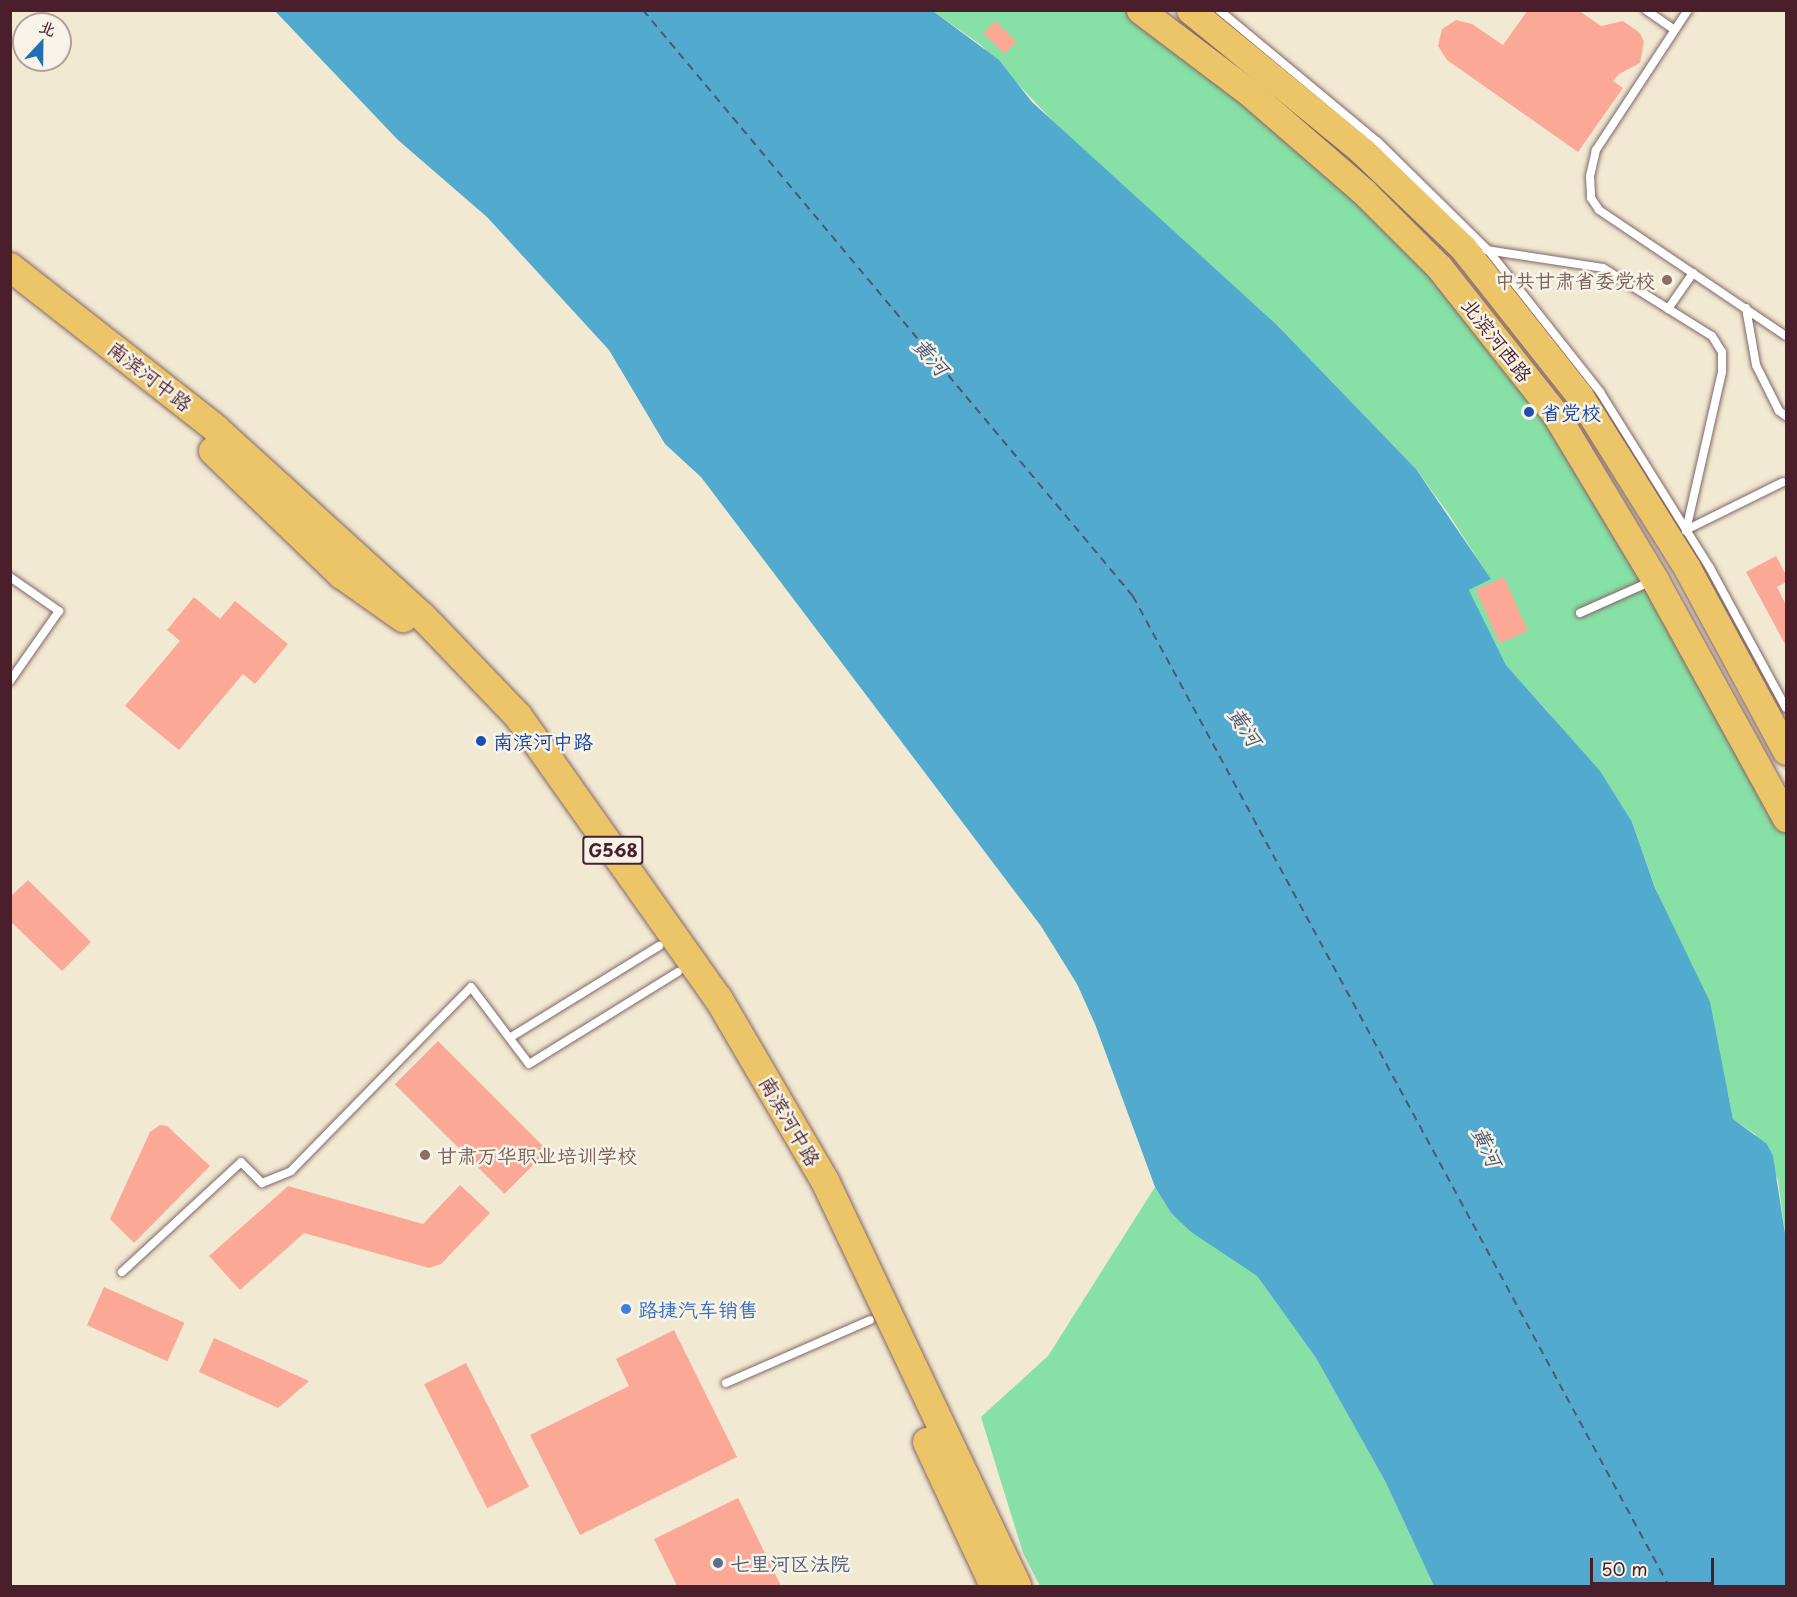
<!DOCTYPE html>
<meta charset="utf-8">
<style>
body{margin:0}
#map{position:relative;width:1797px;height:1597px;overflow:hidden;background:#f1e9d2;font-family:"Playpen Sans","LXGW WenKai TC",sans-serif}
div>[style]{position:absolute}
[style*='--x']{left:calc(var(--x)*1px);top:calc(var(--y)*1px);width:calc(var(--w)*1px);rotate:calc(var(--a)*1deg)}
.green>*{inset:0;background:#87e0a5}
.water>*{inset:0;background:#52aacf}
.ferry>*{height:1.5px;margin-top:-0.75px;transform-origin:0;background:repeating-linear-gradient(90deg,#4d576d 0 8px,transparent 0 14px)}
.building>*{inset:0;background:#fba996;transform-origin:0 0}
.roads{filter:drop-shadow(0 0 2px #846665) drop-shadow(0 0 2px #846665)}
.service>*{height:8px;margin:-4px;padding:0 4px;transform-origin:4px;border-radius:4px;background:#fff}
.primary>*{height:27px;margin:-13.5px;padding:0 13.5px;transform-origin:13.5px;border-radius:13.5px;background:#edc569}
.trunk>*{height:28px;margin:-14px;padding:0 14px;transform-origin:14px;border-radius:14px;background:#edc569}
.dots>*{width:16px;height:16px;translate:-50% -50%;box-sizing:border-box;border:3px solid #f7f3e8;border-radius:50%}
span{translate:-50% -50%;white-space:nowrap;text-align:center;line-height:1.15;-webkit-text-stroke:5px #f7f3e8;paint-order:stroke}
.shield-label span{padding:2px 4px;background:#f7f3e8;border:2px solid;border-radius:4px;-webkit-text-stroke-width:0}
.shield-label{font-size:18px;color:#4a1f2b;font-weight:700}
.education-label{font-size:20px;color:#785e54}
.right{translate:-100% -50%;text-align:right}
.left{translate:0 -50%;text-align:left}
.street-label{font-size:20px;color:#4a1f2b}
.transit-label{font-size:20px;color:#164399}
.shop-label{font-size:20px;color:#366cbe}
.service-label{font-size:20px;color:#4e5e75}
.water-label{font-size:21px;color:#4d576d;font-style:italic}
.frame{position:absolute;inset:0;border:12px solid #4a1f2b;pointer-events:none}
.north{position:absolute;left:12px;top:12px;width:60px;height:60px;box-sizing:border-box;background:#f7f3e8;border:2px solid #b29e9c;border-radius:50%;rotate:22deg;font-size:16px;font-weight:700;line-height:24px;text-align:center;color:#4a1f2b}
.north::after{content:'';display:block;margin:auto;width:21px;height:27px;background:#1f6fb2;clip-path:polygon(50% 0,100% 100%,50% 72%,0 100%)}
.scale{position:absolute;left:1590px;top:1558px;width:124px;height:27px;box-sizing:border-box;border:3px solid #4a1f2b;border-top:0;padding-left:8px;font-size:18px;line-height:21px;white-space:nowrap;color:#4a1f2b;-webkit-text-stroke:4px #f7f3e8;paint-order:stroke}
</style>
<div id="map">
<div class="green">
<i style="clip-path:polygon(933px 11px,1140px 11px,1364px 192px,1556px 415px,1786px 818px,1786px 1240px,1778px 1180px,1755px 1134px,1733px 1119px,1728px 1094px,1632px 822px,1549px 713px,1506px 665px,1469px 590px,1490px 578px,1448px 513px,1416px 469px,1277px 325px,1067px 136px,981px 45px)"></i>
<i style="clip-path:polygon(1155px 1187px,1171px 1213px,1191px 1231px,1257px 1276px,1316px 1358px,1385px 1481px,1434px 1586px,1040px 1586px,1023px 1553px,981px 1417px,1048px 1356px)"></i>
</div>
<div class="water">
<i style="clip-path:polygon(275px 11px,933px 11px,999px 60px,1032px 102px,1277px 325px,1416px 469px,1491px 579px,1469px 590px,1506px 665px,1600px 771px,1632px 822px,1655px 888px,1710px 1002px,1733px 1119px,1767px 1144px,1773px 1156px,1786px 1240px,1786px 1586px,1434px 1586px,1385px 1481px,1316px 1358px,1257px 1276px,1191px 1232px,1171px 1213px,1155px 1187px,1095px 1024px,1077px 984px,1041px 926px,701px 477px,665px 444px,609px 350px,487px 217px,398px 140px)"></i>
</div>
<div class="ferry">
<i style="--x:643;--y:10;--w:764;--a:50.1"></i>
<i style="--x:1133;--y:596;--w:1126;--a:61.57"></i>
</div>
<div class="building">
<i style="clip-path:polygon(1528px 10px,1578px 10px,1601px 26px,1623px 21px,1640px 33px,1644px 42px,1640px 63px,1619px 74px,1613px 81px,1623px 88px,1578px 152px,1447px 60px,1438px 46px,1442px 29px,1456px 20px,1472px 24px,1503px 45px)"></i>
<i style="left:995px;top:21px;width:30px;height:17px;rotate:44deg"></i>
<i style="clip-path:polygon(1776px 556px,1786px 575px,1786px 582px,1777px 587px,1786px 605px,1786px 646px,1746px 572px)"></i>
<i style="left:1504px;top:577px;width:59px;height:31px;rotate:66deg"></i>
<i style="clip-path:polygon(194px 597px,220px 619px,235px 601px,288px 644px,255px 684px,243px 674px,179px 750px,125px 706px,180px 641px,167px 630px)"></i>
<i style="clip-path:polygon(28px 880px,91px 942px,62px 971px,10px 921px,10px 897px)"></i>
<i style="left:438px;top:1041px;width:155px;height:61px;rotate:45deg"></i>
<i style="clip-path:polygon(160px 1125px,167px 1126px,210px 1166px,134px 1243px,110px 1219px,150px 1132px)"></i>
<i style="clip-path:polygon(460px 1185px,490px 1213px,441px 1264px,429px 1268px,304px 1233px,240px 1290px,209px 1256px,288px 1186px,423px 1224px)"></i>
<i style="left:104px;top:1287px;width:88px;height:42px;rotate:24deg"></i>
<i style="clip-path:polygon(674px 1330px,737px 1457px,580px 1535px,530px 1435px,629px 1386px,616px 1359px)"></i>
<i style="clip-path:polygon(214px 1338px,309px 1381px,278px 1408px,199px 1372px)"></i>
<i style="left:466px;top:1363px;width:139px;height:47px;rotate:63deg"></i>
<i style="clip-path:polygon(738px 1498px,781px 1586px,677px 1586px,654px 1539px)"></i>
</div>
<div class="roads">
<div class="service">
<i style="--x:1219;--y:10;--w:207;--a:39.7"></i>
<i style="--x:1378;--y:142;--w:154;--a:44.5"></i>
<i style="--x:1488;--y:250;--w:181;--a:51.7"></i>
<i style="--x:1600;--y:392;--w:208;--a:58"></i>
<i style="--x:1710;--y:568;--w:159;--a:61.5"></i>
<i style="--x:1646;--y:10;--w:35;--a:35"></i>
<i style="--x:1688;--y:10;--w:168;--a:123.3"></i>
<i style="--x:1596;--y:150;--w:27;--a:103"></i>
<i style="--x:1590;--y:176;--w:22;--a:87"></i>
<i style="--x:1591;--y:198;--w:14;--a:56"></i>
<i style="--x:1599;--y:210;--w:225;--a:34"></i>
<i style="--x:1486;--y:250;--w:118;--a:8.7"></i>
<i style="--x:1603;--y:268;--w:128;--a:32"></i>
<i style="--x:1712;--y:336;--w:19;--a:58"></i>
<i style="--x:1722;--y:352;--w:20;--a:90"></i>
<i style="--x:1722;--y:372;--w:163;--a:102.8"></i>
<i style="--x:1746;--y:308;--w:58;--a:80"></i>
<i style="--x:1756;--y:365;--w:51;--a:63.4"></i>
<i style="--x:1779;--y:411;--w:9;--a:36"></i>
<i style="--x:1668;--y:309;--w:44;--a:-55.2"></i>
<i style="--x:1686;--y:530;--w:108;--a:-26.3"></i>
<i style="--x:10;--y:577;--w:60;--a:34.8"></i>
<i style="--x:59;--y:611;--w:85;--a:125"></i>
<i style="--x:1580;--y:613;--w:79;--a:-24"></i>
<i style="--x:511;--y:1037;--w:174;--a:-31.6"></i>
<i style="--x:122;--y:1272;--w:162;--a:-42.7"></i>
<i style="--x:241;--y:1162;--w:30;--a:45"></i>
<i style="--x:262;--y:1183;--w:31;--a:-22"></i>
<i style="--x:291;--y:1171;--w:257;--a:-45.6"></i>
<i style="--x:471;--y:987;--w:96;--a:53"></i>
<i style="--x:529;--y:1064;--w:175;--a:-31.7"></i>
<i style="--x:726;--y:1383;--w:157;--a:-23.6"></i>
</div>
<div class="primary">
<i style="--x:1140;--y:10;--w:139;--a:37.1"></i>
<i style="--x:1251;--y:94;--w:150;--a:40.9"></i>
<i style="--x:1364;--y:192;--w:106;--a:45"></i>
<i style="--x:1439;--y:267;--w:189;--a:51.7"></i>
<i style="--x:1556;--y:415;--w:192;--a:59"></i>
<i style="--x:1655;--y:580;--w:272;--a:61.2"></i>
<i style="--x:1190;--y:10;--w:222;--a:39.3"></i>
<i style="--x:1362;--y:151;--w:140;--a:43.8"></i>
<i style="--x:1463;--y:248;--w:187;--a:51.7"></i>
<i style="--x:1579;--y:395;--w:204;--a:58"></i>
<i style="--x:1687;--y:568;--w:208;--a:61.6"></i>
</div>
<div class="trunk">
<i style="--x:10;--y:267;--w:261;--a:38.1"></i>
<i style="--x:215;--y:428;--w:281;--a:42.3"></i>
<i style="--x:423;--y:617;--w:137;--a:46.2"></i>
<i style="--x:518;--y:716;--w:346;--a:54.7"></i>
<i style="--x:718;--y:998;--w:212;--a:59.7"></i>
<i style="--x:825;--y:1181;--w:448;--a:64.6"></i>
<i style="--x:213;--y:451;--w:179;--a:43.9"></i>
<i style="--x:342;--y:575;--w:75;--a:35.2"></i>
<i style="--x:927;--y:1442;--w:159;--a:65"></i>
</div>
</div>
<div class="dots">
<i style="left:1667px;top:280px;background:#8d6e63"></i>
<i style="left:1529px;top:412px;background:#1a4fb4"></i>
<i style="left:481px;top:741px;background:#1a4fb4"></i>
<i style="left:425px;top:1155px;background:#8d6e63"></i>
<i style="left:626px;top:1309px;background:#3f7fe0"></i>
<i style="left:718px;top:1563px;background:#5c6f8a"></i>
</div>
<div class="shield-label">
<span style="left:613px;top:850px">G568</span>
</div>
<div class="education-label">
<span class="right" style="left:1655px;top:280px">中共甘肃省委党校</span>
<span class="left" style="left:437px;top:1155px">甘肃万华职业培训学校</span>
</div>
<div class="street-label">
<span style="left:1497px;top:340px;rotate:52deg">北滨河西路</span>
<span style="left:150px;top:376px;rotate:38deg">南滨河中路</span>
<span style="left:790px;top:1121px;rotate:60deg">南滨河中路</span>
</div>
<div class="transit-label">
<span class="left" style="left:1541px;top:412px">省党校</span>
<span class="left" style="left:493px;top:741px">南滨河中路</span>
</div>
<div class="shop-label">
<span class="left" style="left:638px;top:1309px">路捷汽车销售</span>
</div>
<div class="service-label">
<span class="left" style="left:730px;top:1563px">七里河区法院</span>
</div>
<div class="water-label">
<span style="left:932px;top:356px;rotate:49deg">黄河</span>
<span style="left:1246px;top:726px;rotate:56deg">黄河</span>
<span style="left:1488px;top:1146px;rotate:65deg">黄河</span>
</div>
<div class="frame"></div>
<div class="north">北</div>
<div class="scale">50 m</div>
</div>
